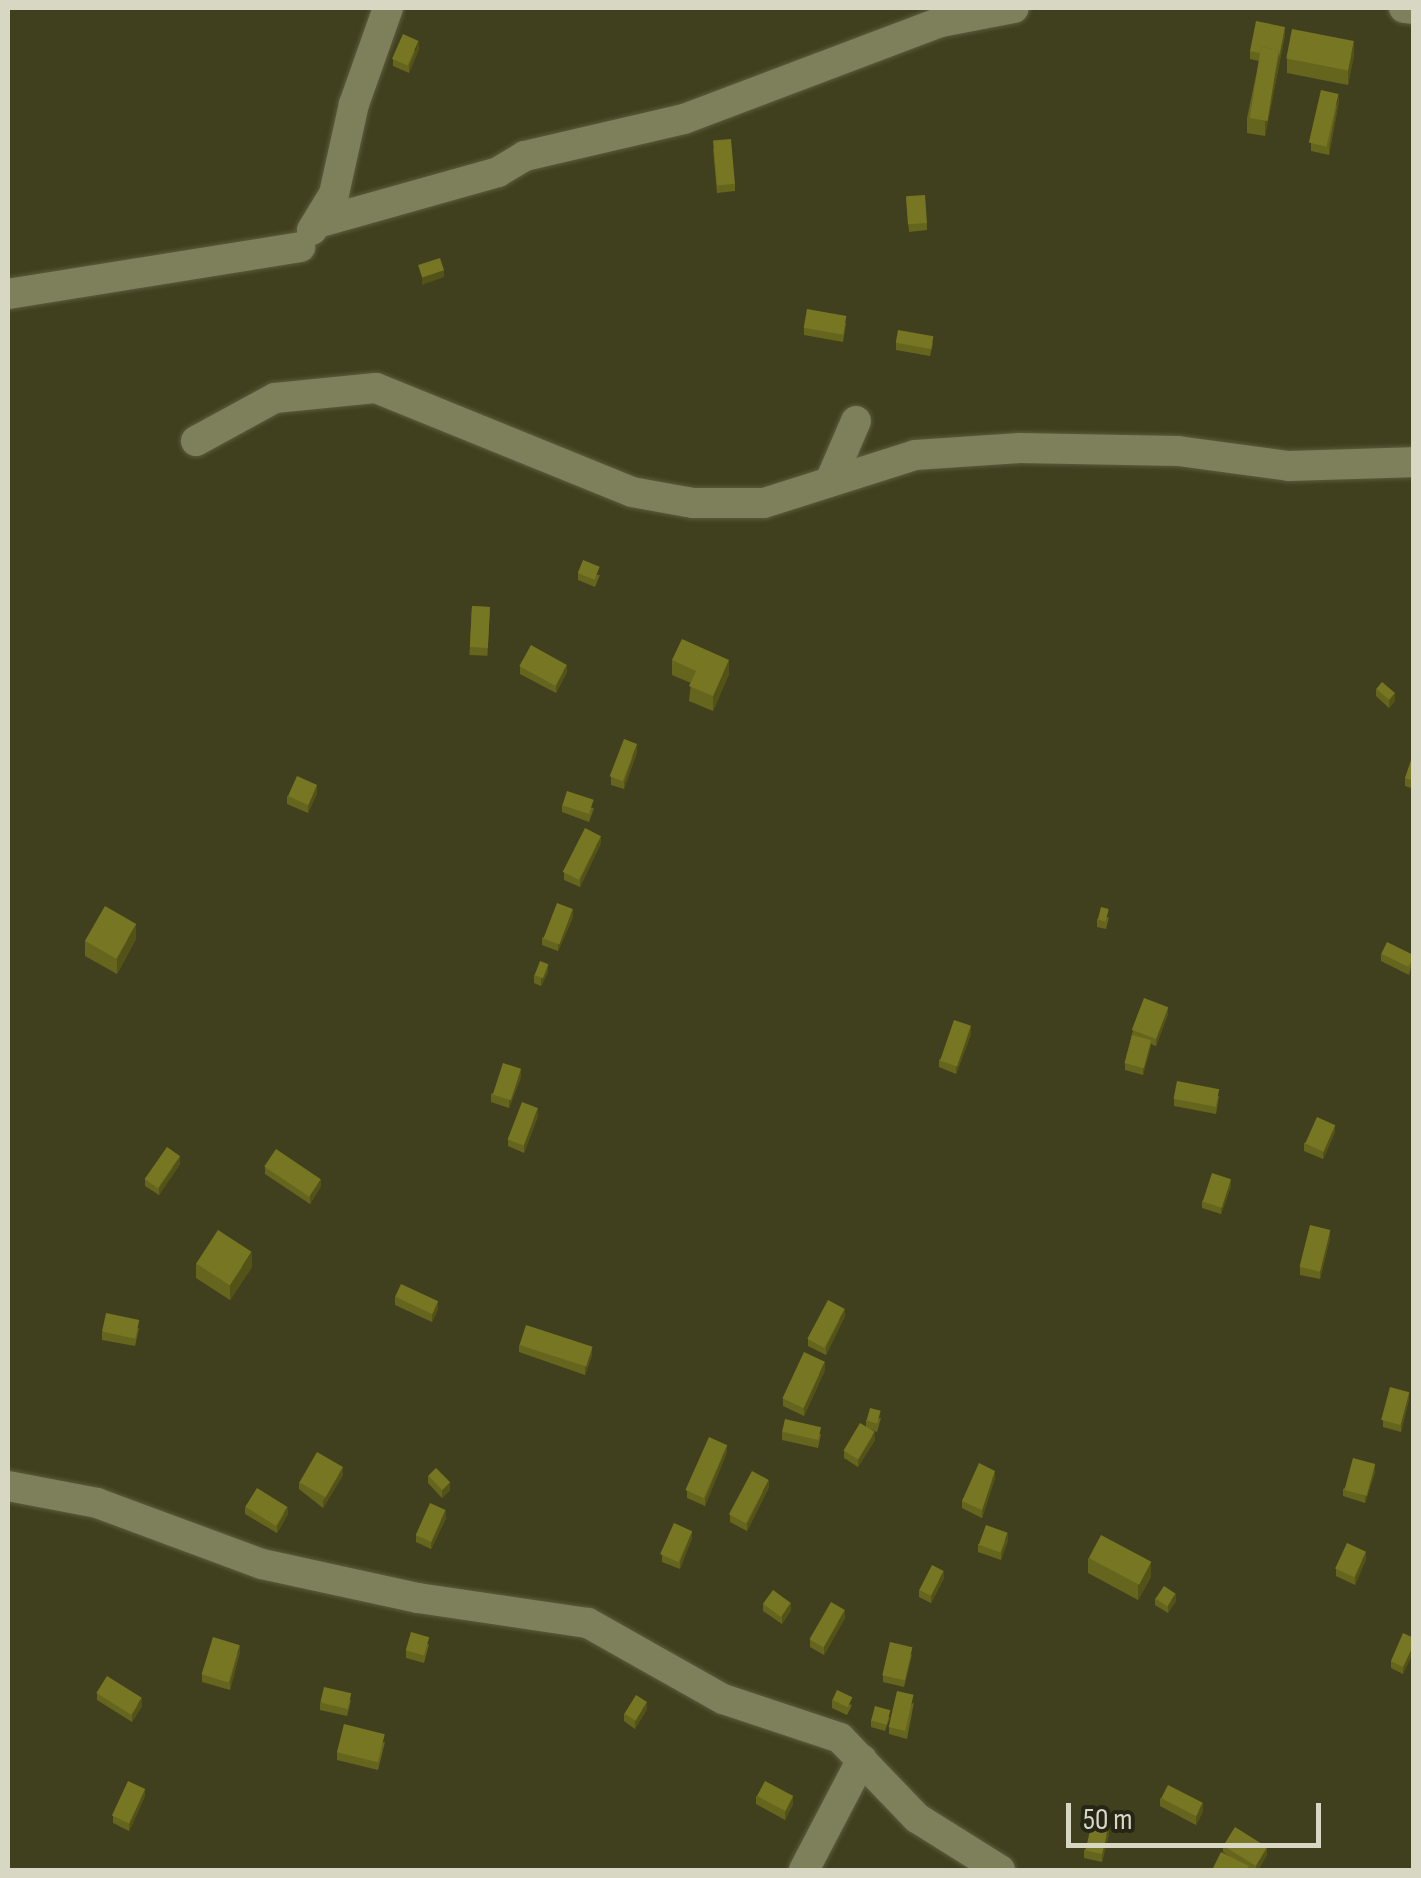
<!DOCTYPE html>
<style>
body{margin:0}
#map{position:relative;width:1421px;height:1878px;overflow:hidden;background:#41401e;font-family:"Sofia Sans Condensed",sans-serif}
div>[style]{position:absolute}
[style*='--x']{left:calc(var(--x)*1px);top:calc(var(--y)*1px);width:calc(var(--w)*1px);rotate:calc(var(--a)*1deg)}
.roads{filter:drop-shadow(0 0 2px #5c5c3e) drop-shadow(0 0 2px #5c5c3e)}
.minor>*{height:30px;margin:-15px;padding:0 15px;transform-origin:15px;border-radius:15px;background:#7e7f5b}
.wall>*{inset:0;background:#66651e;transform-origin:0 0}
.shaded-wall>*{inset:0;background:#535318}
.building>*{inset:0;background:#777623;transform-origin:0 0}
span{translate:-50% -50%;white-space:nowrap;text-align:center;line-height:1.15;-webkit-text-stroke:10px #262617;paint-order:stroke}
.frame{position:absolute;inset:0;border:10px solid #d7d7c4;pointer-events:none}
.scale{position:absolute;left:1066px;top:1803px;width:255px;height:45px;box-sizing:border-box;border:5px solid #d7d7c4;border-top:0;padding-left:12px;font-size:30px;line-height:35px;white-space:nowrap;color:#d7d7c4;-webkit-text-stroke:8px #262617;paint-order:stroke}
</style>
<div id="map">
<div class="roads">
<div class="minor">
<i style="--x:1404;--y:8;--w:10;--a:6"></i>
<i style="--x:317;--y:223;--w:188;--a:-15.7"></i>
<i style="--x:498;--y:172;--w:31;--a:-31"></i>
<i style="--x:525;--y:156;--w:163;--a:-13.1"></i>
<i style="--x:684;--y:119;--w:275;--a:-20.7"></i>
<i style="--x:941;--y:22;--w:74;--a:-10.9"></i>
<i style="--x:312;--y:230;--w:42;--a:-58.6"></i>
<i style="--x:334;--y:194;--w:92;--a:-77.5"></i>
<i style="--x:354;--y:104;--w:102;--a:-70.5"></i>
<i style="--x:8;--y:294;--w:296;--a:-9.1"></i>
<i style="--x:196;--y:441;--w:90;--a:-28.6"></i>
<i style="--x:275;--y:398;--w:101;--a:-5.7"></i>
<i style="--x:376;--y:388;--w:276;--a:22.1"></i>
<i style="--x:632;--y:492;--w:62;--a:10.2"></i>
<i style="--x:693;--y:503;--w:71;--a:0"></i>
<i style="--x:764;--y:503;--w:158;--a:-17.6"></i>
<i style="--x:915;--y:455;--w:105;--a:-3.8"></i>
<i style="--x:1020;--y:448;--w:158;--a:1.1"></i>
<i style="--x:1178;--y:451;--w:112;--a:7.7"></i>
<i style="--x:1289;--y:466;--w:125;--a:-1.8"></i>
<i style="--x:831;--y:479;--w:63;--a:-66.7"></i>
<i style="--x:8;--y:1486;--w:91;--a:10.8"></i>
<i style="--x:97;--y:1503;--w:176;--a:20.3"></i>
<i style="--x:262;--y:1564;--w:160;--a:12.3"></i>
<i style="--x:418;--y:1598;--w:172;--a:8.4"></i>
<i style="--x:588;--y:1623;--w:155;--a:29.4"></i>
<i style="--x:723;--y:1699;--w:123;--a:18.4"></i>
<i style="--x:840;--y:1738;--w:111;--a:46.1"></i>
<i style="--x:917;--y:1818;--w:98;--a:32.1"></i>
<i style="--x:804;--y:1870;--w:125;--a:-62.4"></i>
</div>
</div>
<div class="wall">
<i style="clip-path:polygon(1285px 35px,1265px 136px,1247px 133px,1247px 118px,1259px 61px,1250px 59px,1250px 51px)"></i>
<i style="clip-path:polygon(419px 49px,409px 73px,393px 66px,393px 59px)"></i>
<i style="clip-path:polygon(1354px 55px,1348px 85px,1287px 73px,1287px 59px)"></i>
<i style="clip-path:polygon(1339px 101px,1329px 155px,1311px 151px,1311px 143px)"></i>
<i style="clip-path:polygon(713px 148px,735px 184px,735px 191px,717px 193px)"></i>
<i style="clip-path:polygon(906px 197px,927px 223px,927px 230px,909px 232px)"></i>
<i style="clip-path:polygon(846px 323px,843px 342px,804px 335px,804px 328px)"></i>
<i style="clip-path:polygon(896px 343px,933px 343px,930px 356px,896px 350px)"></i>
<i style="clip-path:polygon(578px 573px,600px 575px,595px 587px,578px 580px)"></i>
<i style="left:472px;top:606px;width:18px;height:49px;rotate:3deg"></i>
<i style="clip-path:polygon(672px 660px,729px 674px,713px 711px,689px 701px,691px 683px,672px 675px)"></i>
<i style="clip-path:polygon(520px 666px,567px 672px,556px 693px,520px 674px)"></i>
<i style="clip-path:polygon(1376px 689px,1395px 701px,1389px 708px,1376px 696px)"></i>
<i style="clip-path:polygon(637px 752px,624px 789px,611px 785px,611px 777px)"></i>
<i style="clip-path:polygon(1414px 761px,1414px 789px,1405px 786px,1405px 778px)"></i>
<i style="clip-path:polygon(317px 793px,308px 813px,287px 804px,287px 796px)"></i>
<i style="clip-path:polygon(562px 805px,594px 808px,589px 822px,562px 812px)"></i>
<i style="clip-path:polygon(601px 843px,580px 887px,564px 880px,564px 872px)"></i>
<i style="clip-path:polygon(573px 917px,558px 951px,542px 945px,542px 938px)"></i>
<i style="clip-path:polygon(1109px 917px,1106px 929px,1097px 927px,1097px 919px)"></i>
<i style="clip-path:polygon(136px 939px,117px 974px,85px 956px,85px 941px)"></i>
<i style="clip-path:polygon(1381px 954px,1414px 955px,1409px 975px,1381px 961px)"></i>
<i style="clip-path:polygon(548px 972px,541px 986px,534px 983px,534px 975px)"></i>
<i style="clip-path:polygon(1168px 1014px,1156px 1046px,1151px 1044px,1143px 1075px,1125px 1070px,1125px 1063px,1133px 1030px)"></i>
<i style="clip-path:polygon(971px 1034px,956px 1074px,939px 1067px,939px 1060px)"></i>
<i style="clip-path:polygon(521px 1077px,509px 1108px,491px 1102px,491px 1094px)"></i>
<i style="clip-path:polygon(1219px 1096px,1216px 1114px,1174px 1106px,1174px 1099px)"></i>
<i style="clip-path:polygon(538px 1116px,524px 1153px,508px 1146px,508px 1139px)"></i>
<i style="clip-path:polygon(1335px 1132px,1323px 1159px,1304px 1151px,1304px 1143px)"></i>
<i style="clip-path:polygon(180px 1164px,159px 1195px,145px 1186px,145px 1179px)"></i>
<i style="clip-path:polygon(265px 1167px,321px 1186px,310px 1204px,265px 1174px)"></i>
<i style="clip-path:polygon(1231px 1186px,1221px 1214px,1202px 1208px,1202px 1201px)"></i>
<i style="clip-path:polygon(1330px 1238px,1320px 1279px,1300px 1275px,1300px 1267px)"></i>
<i style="clip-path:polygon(196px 1263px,252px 1267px,230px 1300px,196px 1278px)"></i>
<i style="clip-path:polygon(395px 1297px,438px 1309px,432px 1322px,395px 1305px)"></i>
<i style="clip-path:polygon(845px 1316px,826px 1355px,808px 1346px,808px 1339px)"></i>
<i style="clip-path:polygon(139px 1328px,135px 1346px,102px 1340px,102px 1332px)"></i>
<i style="clip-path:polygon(519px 1345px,592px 1355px,585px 1375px,519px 1352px)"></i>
<i style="clip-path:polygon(825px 1370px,804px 1416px,783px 1406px,783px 1398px)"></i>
<i style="clip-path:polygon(1409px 1399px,1401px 1432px,1383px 1427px,1383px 1420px)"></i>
<i style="clip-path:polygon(881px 1418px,877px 1432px,869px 1429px,875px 1440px,858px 1467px,844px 1458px,844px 1451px,866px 1427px,866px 1420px)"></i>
<i style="clip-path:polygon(782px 1432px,821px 1434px,818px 1448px,782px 1440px)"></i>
<i style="clip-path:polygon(727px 1452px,705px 1506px,687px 1498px,687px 1491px)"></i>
<i style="clip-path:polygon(1375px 1472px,1365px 1503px,1343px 1496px,1343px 1489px)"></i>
<i style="clip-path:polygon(343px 1475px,323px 1508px,299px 1489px,299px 1482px)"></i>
<i style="clip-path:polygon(428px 1476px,450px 1490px,442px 1498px,428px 1483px)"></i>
<i style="clip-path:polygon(995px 1478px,982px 1518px,962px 1508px,962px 1501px)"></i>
<i style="clip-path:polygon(769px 1487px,747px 1531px,730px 1522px,730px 1515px)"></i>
<i style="clip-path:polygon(245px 1507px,288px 1514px,277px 1533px,245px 1514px)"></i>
<i style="clip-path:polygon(446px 1518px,431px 1549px,416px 1542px,416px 1535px)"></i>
<i style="clip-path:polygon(692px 1538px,680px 1569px,662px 1562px,662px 1555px)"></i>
<i style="clip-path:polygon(1008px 1540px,1001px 1560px,978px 1552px,978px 1544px)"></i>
<i style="clip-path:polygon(1088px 1558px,1151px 1577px,1138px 1600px,1088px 1573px)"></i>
<i style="clip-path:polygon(1366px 1559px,1355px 1585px,1336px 1576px,1336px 1569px)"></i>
<i style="clip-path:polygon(944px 1578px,931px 1603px,919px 1597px,919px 1590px)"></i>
<i style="clip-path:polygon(1155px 1598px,1176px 1601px,1168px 1613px,1155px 1605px)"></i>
<i style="clip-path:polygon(763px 1604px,791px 1610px,782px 1624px,763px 1611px)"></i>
<i style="clip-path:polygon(845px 1618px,824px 1655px,810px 1647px,810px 1639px)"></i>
<i style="clip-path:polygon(1414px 1638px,1403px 1674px,1391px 1668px,1391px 1661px)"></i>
<i style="clip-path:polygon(429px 1644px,424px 1663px,406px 1658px,406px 1650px)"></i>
<i style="clip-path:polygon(240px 1652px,230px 1690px,202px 1682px,202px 1674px)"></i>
<i style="clip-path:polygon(912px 1654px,904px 1687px,883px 1682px,883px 1675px)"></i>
<i style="clip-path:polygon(97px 1693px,142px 1706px,132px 1722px,97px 1700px)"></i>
<i style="clip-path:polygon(351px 1700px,347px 1716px,320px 1710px,320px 1703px)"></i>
<i style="clip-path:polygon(832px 1700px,852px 1705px,847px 1715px,832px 1708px)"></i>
<i style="clip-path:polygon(914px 1702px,907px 1739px,889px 1734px,889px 1727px)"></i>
<i style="clip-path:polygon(647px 1709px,635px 1729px,624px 1721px,624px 1714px)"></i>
<i style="clip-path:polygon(890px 1717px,885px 1731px,871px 1727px,871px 1720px)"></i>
<i style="clip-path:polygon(385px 1742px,378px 1770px,337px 1760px,337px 1752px)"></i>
<i style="clip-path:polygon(145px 1796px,129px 1831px,113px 1823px,113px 1816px)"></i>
<i style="clip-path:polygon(756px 1796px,793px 1804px,785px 1820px,756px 1804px)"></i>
<i style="clip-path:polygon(1160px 1798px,1203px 1811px,1196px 1825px,1160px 1806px)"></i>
<i style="clip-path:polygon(1109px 1834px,1102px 1862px,1084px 1858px,1084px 1850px)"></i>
<i style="clip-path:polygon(1223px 1845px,1267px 1855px,1258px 1870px,1252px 1870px,1249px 1868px,1249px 1870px,1223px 1852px)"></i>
</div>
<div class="shaded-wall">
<i style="clip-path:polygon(1285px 27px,1285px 35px,1265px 136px,1265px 121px)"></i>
<i style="clip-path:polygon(419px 41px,419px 49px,409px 73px,409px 66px)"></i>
<i style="clip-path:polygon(1354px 41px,1354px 55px,1348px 85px,1348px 70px)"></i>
<i style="clip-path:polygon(1339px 94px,1339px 101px,1329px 155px,1329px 147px)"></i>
<i style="clip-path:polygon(444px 270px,444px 277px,422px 285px,422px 277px)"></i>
<i style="clip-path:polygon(729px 660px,729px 674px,713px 711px,713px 696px)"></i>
<i style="clip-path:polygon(567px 665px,567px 672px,556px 693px,556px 686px)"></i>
<i style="clip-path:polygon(1395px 693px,1395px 701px,1389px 708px,1389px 700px)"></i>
<i style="clip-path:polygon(637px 744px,637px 752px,624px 789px,624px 782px)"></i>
<i style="clip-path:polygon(317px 785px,317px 793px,308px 813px,308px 806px)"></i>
<i style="clip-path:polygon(601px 836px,601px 843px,580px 887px,580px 880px)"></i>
<i style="clip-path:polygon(573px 909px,573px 917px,558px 951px,558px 944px)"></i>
<i style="clip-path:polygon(136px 924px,136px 939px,117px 974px,117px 959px)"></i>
<i style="clip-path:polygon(548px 964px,548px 972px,541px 986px,541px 979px)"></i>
<i style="clip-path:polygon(1168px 1007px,1168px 1014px,1156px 1046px,1156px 1038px)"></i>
<i style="clip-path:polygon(971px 1026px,971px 1034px,956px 1074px,956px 1066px)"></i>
<i style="clip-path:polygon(1151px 1040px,1151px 1047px,1143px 1075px,1143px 1068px)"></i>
<i style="clip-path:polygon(521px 1069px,521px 1077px,509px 1108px,509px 1101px)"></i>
<i style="clip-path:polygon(538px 1108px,538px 1116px,524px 1153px,524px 1145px)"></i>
<i style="clip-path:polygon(1335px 1125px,1335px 1132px,1323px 1159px,1323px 1151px)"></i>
<i style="clip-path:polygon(180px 1156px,180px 1164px,159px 1195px,159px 1188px)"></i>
<i style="clip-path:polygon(321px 1179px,321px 1186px,310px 1204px,310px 1196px)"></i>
<i style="clip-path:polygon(1231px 1179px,1231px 1186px,1221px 1214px,1221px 1207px)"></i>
<i style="clip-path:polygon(1330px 1230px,1330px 1238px,1320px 1279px,1320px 1272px)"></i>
<i style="clip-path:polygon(252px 1252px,252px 1267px,230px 1300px,230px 1285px)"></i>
<i style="clip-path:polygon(438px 1301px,438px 1309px,432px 1322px,432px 1315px)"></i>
<i style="clip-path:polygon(845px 1309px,845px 1316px,826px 1355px,826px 1347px)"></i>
<i style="clip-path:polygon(592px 1347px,592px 1355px,585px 1375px,585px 1367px)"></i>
<i style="clip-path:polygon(825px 1362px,825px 1370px,804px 1416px,804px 1408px)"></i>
<i style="clip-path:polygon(1409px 1392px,1409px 1399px,1401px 1432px,1401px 1424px)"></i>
<i style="clip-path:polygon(875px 1432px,875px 1440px,858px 1467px,858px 1460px)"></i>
<i style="clip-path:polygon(727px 1445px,727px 1452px,705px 1506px,705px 1499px)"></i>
<i style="clip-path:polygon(1375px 1464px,1375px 1472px,1365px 1503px,1365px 1496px)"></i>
<i style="clip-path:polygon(343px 1467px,343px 1475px,323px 1508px,323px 1501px)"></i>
<i style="clip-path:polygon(995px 1471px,995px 1478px,982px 1518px,982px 1510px)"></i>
<i style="clip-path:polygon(769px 1480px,769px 1487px,747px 1531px,747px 1524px)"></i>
<i style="clip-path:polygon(450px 1482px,450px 1490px,442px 1498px,442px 1490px)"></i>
<i style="clip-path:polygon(288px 1507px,288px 1514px,277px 1533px,277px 1526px)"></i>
<i style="clip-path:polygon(446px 1510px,446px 1518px,431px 1549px,431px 1542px)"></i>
<i style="clip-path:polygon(692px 1531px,692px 1538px,680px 1569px,680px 1562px)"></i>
<i style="clip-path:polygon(1008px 1533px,1008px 1540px,1001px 1560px,1001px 1553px)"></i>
<i style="clip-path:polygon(1366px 1552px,1366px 1559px,1355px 1585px,1355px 1577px)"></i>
<i style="clip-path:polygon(1151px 1562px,1151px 1577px,1138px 1600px,1138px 1585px)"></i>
<i style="clip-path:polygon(944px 1571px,944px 1578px,931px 1603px,931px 1596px)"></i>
<i style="clip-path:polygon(1176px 1594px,1176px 1601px,1168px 1613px,1168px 1606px)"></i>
<i style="clip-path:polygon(791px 1603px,791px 1610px,782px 1624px,782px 1616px)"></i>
<i style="clip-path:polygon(845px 1610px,845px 1618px,824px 1655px,824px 1647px)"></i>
<i style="clip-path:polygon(1414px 1644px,1414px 1652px,1403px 1674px,1403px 1667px)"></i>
<i style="clip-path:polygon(240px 1645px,240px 1652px,230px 1690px,230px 1682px)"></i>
<i style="clip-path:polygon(142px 1698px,142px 1706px,132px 1722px,132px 1715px)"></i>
<i style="clip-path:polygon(647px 1702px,647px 1709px,635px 1729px,635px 1722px)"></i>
<i style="clip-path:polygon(145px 1789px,145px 1796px,129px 1831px,129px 1823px)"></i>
<i style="clip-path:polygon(793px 1796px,793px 1804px,785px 1820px,785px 1812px)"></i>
<i style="clip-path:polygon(1203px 1803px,1203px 1811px,1196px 1825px,1196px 1817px)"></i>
<i style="clip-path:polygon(1109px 1826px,1109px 1834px,1102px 1862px,1102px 1855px)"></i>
<i style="clip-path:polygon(1267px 1847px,1267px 1855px,1258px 1870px,1256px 1870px,1256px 1866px)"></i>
</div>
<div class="building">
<i style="clip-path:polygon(1256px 21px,1285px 27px,1279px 57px,1279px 50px,1261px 47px,1260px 53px,1250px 51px)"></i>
<i style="left:1292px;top:29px;width:63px;height:30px;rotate:11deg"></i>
<i style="left:403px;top:34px;width:17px;height:27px;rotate:24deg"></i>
<i style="left:1261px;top:47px;width:18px;height:72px;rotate:9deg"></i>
<i style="left:1321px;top:90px;width:18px;height:54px;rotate:13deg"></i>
<i style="left:731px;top:139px;width:45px;height:18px;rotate:85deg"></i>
<i style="left:925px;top:195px;width:28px;height:19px;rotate:86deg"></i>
<i style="left:440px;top:258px;width:13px;height:23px;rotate:72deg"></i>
<i style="left:807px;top:309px;width:40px;height:19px;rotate:10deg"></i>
<i style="left:898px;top:330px;width:36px;height:13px;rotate:10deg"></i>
<i style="left:583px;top:560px;width:18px;height:14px;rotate:22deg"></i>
<i style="left:472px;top:606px;width:18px;height:41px;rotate:3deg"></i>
<i style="clip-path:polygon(682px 639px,729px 660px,713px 696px,689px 686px,696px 671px,672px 660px)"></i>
<i style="left:531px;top:645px;width:41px;height:24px;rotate:29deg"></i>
<i style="left:1382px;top:682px;width:17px;height:9px;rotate:40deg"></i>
<i style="left:624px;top:739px;width:14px;height:40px;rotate:21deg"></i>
<i style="clip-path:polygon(1411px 760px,1414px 761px,1414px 781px,1405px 778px)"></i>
<i style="left:297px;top:776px;width:22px;height:22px;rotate:24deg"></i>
<i style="left:567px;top:791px;width:28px;height:15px;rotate:18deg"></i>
<i style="left:585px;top:828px;width:18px;height:49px;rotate:27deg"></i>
<i style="left:557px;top:903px;width:17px;height:38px;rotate:21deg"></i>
<i style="left:105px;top:906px;width:36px;height:40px;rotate:30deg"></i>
<i style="left:1101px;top:907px;width:8px;height:13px;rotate:14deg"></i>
<i style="left:1387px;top:942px;width:30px;height:13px;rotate:26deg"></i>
<i style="left:540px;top:961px;width:9px;height:15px;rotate:21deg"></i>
<i style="left:1144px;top:998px;width:26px;height:34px;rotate:21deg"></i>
<i style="left:954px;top:1020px;width:18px;height:43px;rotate:19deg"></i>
<i style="left:1132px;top:1035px;width:20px;height:29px;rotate:15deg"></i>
<i style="left:503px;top:1063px;width:19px;height:33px;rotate:18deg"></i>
<i style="left:1177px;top:1081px;width:43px;height:18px;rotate:11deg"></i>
<i style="left:522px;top:1102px;width:17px;height:40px;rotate:21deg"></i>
<i style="left:1317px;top:1117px;width:20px;height:29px;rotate:24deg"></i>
<i style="left:167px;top:1147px;width:16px;height:39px;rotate:35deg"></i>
<i style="left:276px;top:1149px;width:54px;height:21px;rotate:34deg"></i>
<i style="left:1212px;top:1173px;width:20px;height:30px;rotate:18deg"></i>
<i style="left:1310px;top:1225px;width:21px;height:43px;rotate:14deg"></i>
<i style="left:218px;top:1230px;width:40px;height:40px;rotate:33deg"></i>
<i style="left:401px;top:1284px;width:41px;height:14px;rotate:25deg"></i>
<i style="left:828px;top:1300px;width:19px;height:44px;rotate:28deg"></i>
<i style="left:106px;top:1313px;width:34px;height:19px;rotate:12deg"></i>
<i style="left:526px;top:1325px;width:70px;height:21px;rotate:18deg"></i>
<i style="left:804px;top:1352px;width:23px;height:51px;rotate:25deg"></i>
<i style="left:1390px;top:1387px;width:20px;height:34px;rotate:15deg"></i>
<i style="left:870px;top:1408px;width:11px;height:13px;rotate:15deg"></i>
<i style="left:785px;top:1419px;width:37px;height:13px;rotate:13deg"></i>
<i style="left:860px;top:1423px;width:17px;height:32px;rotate:31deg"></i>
<i style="left:709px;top:1437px;width:20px;height:58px;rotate:24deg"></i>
<i style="left:317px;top:1452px;width:30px;height:35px;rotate:30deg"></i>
<i style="left:1353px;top:1458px;width:23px;height:33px;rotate:15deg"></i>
<i style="clip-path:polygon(979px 1463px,995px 1471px,982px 1510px,962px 1501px)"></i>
<i style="left:436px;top:1468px;width:20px;height:11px;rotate:45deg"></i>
<i style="left:752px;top:1471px;width:19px;height:49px;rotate:28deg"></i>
<i style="left:257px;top:1488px;width:36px;height:22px;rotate:32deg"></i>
<i style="left:430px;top:1503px;width:17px;height:35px;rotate:24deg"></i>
<i style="left:674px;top:1523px;width:20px;height:34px;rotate:24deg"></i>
<i style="left:986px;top:1525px;width:23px;height:21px;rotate:20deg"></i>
<i style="left:1101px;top:1535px;width:57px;height:26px;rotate:28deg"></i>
<i style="left:1347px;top:1543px;width:21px;height:28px;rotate:25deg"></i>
<i style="left:932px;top:1565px;width:13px;height:28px;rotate:27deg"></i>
<i style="left:1164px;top:1586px;width:14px;height:15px;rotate:34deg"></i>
<i style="left:773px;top:1590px;width:22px;height:17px;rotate:36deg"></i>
<i style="left:831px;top:1602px;width:16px;height:43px;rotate:30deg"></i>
<i style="left:411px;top:1632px;width:19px;height:19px;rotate:16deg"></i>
<i style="clip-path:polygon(1403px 1633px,1414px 1638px,1414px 1644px,1403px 1667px,1391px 1661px)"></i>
<i style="left:213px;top:1637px;width:28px;height:39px;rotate:17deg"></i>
<i style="left:890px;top:1642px;width:23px;height:34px;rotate:13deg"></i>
<i style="left:107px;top:1676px;width:41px;height:20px;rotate:32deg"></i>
<i style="left:324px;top:1687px;width:28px;height:16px;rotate:13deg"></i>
<i style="left:837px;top:1690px;width:17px;height:11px;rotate:25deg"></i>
<i style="left:897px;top:1691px;width:17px;height:37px;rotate:13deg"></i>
<i style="left:636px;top:1695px;width:13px;height:22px;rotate:32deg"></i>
<i style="left:875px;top:1706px;width:16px;height:15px;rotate:15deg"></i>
<i style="left:344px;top:1724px;width:42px;height:29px;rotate:14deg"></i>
<i style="left:128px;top:1781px;width:19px;height:38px;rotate:25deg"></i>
<i style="left:765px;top:1781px;width:32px;height:17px;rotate:28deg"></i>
<i style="left:1168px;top:1785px;width:39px;height:15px;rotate:27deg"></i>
<i style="left:1092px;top:1822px;width:17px;height:29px;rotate:13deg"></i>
<i style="left:1235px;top:1827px;width:38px;height:22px;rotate:32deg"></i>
<i style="clip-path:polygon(1221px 1852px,1249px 1866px,1246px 1870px,1212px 1870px)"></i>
</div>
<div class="frame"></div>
<div class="scale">50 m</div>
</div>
